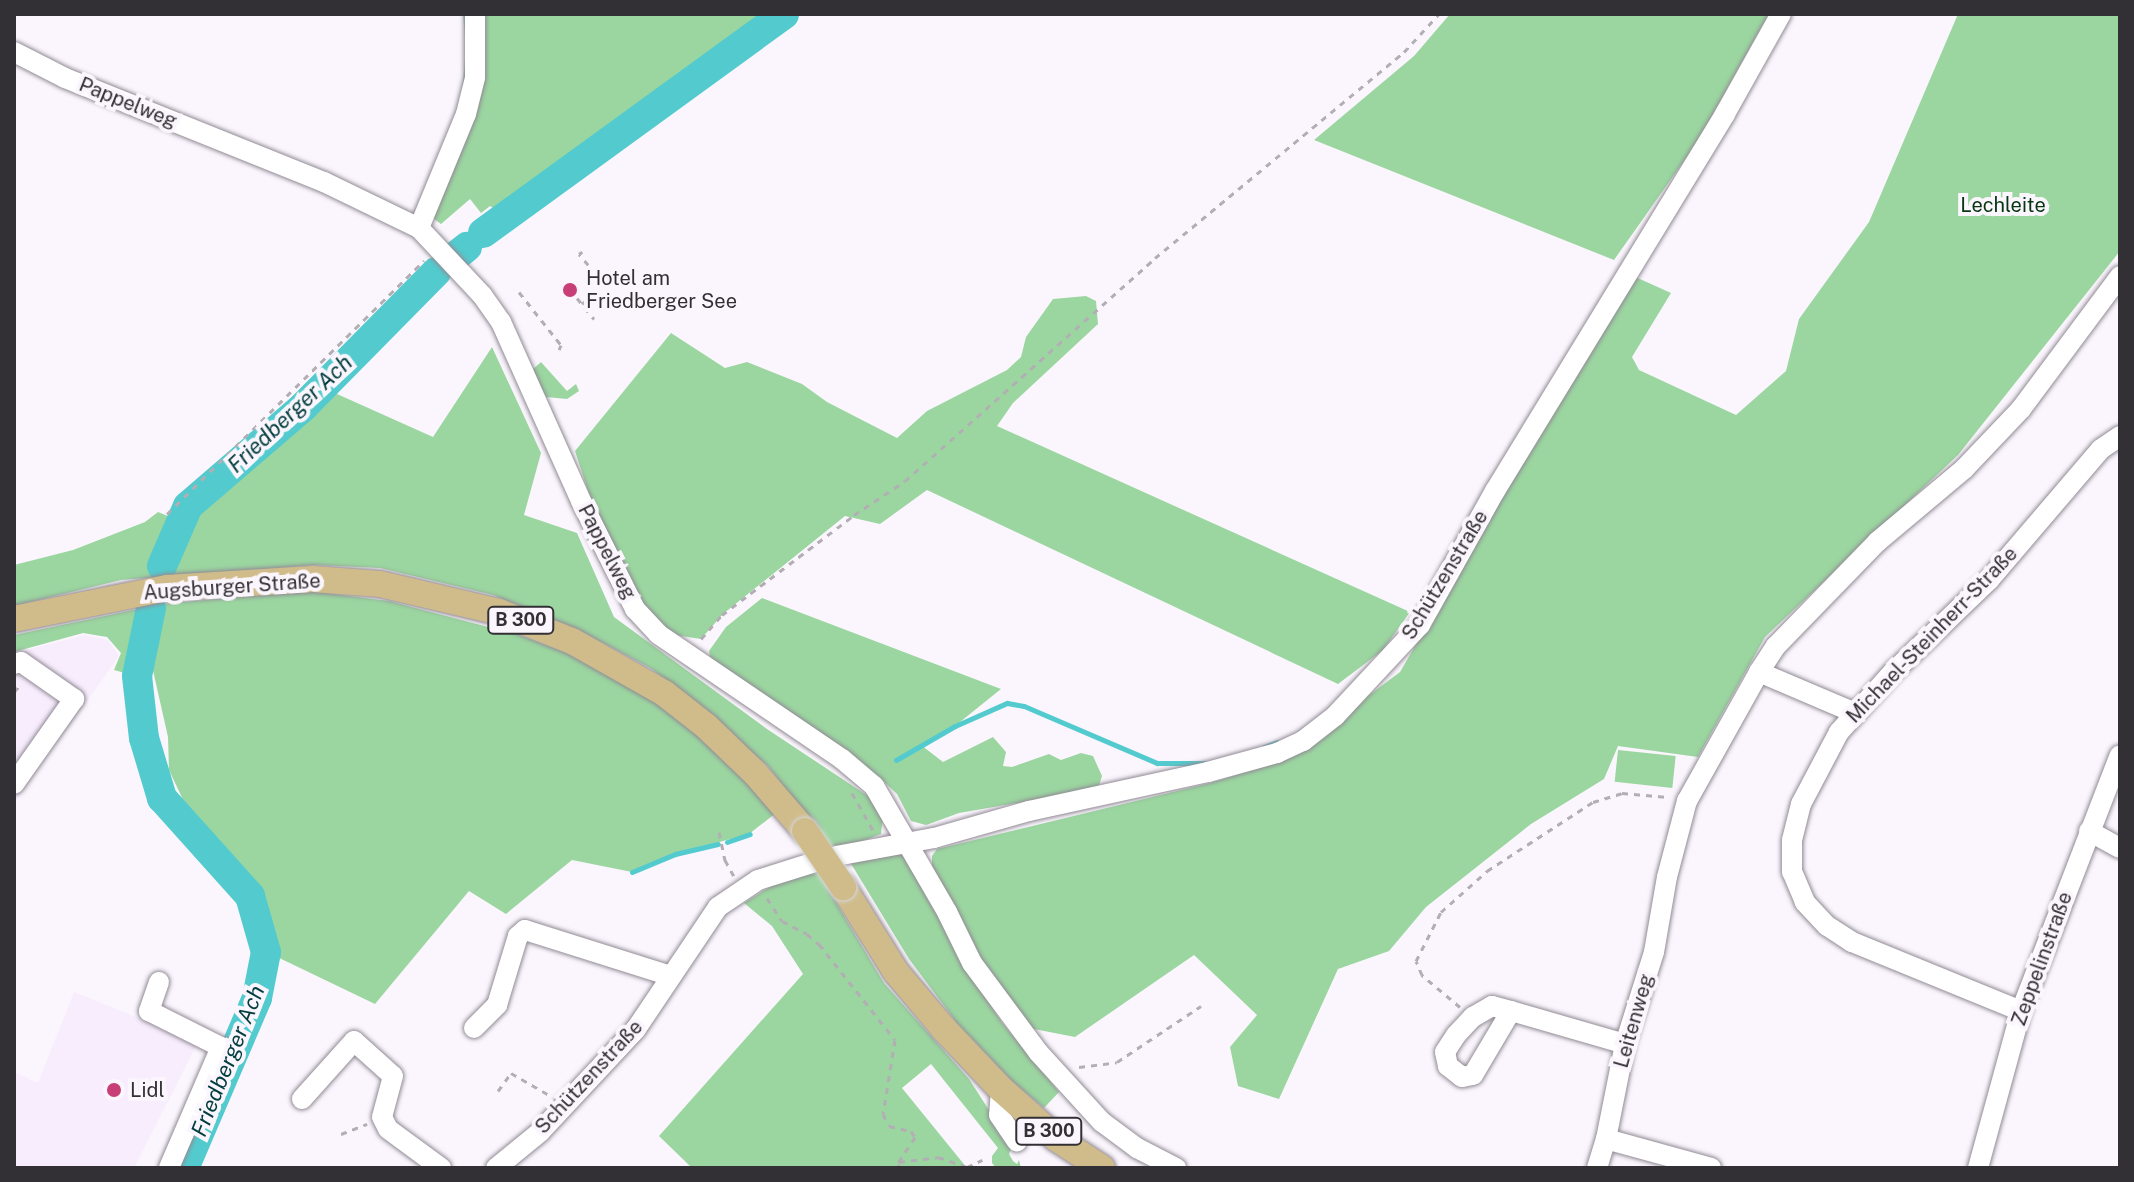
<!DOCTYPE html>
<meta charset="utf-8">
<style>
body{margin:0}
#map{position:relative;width:2134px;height:1182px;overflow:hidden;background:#fbf6fd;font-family:"Public Sans",sans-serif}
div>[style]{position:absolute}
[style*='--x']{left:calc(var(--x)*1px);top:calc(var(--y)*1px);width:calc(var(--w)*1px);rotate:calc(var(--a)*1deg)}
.built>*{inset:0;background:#f7edfd}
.green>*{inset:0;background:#9bd6a0;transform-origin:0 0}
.stream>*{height:5px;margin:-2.5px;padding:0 2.5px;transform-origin:2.5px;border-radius:2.5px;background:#53cbce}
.river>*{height:30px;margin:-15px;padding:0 15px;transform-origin:15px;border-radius:15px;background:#53cbce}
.path>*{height:3px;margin-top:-1.5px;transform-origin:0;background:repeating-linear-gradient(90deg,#b2aeb4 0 6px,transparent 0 12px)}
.roads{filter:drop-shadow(0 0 2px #918a95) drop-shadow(0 0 2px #918a95)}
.minor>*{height:20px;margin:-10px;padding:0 10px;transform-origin:10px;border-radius:10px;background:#fff}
.major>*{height:26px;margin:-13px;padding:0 13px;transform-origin:13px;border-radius:13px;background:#d0bc8b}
.bridges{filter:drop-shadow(0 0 2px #d6d6d7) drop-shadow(0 0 2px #d6d6d7)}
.major-bridge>*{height:26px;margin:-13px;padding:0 13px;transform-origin:13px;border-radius:13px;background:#d0bc8b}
.dots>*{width:22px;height:22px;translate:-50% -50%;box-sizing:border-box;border:4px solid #fbf6fd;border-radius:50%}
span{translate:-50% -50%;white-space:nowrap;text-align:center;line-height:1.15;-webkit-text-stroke:8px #fbf6fd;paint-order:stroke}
.shield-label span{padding:2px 6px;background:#fbf6fd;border:2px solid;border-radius:6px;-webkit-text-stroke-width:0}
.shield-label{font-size:18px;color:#333035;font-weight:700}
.street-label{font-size:20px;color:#333035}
.park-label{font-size:20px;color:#05360f}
.poi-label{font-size:20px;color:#333035}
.left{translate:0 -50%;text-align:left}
.water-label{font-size:22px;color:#033e3f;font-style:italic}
.frame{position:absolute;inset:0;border:16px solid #333035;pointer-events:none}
</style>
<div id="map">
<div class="built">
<i style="clip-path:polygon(85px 635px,108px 640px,119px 656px,14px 803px,14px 653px)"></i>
<i style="clip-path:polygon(74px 992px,198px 1042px,134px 1168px,14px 1168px,14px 1072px,38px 1083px)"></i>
</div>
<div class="green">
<i style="clip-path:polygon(463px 14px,798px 14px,613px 149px,590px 161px,508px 218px,490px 206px,481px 213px,470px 199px,441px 224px,426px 213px,462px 91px,466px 48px)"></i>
<i style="clip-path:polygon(1450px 14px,1769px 14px,1698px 141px,1614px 260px,1314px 140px,1414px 56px)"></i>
<i style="clip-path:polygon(1958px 14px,2120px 14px,2120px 251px,1958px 455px,1765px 637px,1698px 757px,1618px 746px,1604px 779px,1531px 824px,1426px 907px,1389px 951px,1338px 969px,1279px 1099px,1238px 1086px,1230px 1047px,1257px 1015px,1194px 955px,1075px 1037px,1029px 1028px,979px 958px,932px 867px,932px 856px,937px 849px,1210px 783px,1279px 762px,1342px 723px,1368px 696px,1400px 672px,1631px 275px,1671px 293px,1632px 357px,1639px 370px,1736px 415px,1786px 371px,1799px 319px,1869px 222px)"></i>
<i style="clip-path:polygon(1086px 296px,1096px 301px,1098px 324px,1013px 403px,997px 426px,1410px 612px,1383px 650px,1338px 684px,927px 490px,880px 524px,845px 516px,723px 614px,701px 639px,674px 635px,642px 605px,598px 521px,575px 451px,671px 333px,725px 368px,747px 362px,802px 384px,827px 402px,897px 438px,927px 411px,1007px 370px,1021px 357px,1026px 337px,1053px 299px)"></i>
<i style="clip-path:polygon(492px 347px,541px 453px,524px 515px,577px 533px,614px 617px,767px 729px,871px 798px,883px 816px,881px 834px,834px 852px,768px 766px,675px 686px,650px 668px,577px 629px,493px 595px,380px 568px,315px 565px,121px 580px,14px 606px,14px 565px,73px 550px,145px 522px,158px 512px,170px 517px,308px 381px,433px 437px)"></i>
<i style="clip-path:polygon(541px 362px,567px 391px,576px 384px,579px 391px,567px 399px,546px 397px,532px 370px)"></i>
<i style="clip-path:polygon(309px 591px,389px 601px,519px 635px,564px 652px,635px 688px,701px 737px,776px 813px,749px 834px,675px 854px,632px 872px,572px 860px,506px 914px,469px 891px,375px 1004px,273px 955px,267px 904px,185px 804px,169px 770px,168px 737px,152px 666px,159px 604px)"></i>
<i style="clip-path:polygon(762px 598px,1001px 689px,955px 726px,921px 745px,943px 762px,993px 737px,1006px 752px,1003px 766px,1012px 767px,1049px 754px,1061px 760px,1081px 753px,1093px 756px,1102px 776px,1098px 789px,959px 813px,926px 825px,911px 821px,897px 794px,877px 775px,710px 657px,709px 651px,726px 627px)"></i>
<i style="clip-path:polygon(138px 609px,132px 675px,114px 670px,121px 653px,107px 637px,83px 633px,14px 652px,14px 635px)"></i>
<i style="left:1618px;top:750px;width:58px;height:32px;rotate:6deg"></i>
<i style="clip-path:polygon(900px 853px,907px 857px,968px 972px,1003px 1024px,1059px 1092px,1044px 1108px,1012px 1081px,957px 1023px,909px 959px,850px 862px)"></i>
<i style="clip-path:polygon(817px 871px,884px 983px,969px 1079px,1012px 1146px,1009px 1154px,1013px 1161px,1017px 1164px,1019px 1160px,1021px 1168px,996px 1168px,992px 1163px,992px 1156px,998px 1148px,931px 1064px,902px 1088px,967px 1168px,692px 1168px,659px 1136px,803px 974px,772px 926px,744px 903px,781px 880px)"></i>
</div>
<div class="stream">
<i style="--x:1264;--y:747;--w:14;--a:-21"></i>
<i style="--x:896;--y:760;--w:68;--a:-30"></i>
<i style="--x:955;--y:726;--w:57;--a:-23.9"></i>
<i style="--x:1007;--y:703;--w:17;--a:10"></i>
<i style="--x:1024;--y:706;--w:145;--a:23.2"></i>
<i style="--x:1157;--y:763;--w:47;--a:0"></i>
<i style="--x:727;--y:842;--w:24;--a:-19"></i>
<i style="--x:632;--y:872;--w:47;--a:-22.7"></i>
<i style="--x:675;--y:854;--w:44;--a:-13.1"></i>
</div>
<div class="river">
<i style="--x:483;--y:233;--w:372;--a:-36"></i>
<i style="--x:457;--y:255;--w:13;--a:-39"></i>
<i style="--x:162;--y:566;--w:65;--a:-66.6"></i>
<i style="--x:188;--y:506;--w:152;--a:-40.7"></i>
<i style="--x:303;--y:407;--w:190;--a:-45.4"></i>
<i style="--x:151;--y:608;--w:69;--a:101.6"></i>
<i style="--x:137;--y:676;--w:62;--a:83.6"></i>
<i style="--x:144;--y:738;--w:63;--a:73.3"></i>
<i style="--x:162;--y:798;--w:132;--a:48.1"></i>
<i style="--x:250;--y:896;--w:58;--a:74.1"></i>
<i style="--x:266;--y:952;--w:47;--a:101.1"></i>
<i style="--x:257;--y:998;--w:185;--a:113.2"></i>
</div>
<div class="path">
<i style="--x:519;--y:292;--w:68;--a:51.6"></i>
<i style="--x:561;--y:345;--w:5;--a:112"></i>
<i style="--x:577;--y:298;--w:27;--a:51"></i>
<i style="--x:582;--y:304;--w:30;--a:-44"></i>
<i style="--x:604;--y:283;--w:38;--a:-131"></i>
<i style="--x:579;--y:254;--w:4;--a:-34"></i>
<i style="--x:167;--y:514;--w:361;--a:-44.6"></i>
<i style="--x:701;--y:639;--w:32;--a:-49"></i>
<i style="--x:722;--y:615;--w:166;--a:-37.1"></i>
<i style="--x:854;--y:515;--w:61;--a:-33.7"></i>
<i style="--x:905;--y:481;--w:335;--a:-41.7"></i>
<i style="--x:1155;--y:258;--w:323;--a:-39.6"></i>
<i style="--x:1404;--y:52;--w:52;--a:-47.4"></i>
<i style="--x:14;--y:692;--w:9;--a:-49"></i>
<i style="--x:852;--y:793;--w:45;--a:60.6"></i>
<i style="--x:719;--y:832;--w:29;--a:78"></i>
<i style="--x:725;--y:860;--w:18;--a:61"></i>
<i style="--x:767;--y:898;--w:27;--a:57"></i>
<i style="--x:782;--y:921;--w:28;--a:27"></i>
<i style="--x:807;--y:934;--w:16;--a:40"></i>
<i style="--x:819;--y:944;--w:122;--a:51.6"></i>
<i style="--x:895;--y:1040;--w:75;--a:99.2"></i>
<i style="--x:883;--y:1114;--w:13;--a:63"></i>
<i style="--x:889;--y:1126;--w:23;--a:13"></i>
<i style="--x:911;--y:1131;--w:7;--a:56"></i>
<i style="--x:915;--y:1137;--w:30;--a:123"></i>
<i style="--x:899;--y:1162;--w:39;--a:-7"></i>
<i style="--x:938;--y:1157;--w:31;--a:19"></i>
<i style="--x:967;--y:1167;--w:17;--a:-25"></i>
<i style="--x:1460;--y:1007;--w:50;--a:-139.9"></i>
<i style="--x:1422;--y:975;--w:15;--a:-113"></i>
<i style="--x:1416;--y:961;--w:55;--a:-63"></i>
<i style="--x:1441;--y:912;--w:62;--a:-41.7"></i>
<i style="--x:1487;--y:871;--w:126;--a:-33.1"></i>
<i style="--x:1593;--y:802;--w:30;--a:-17"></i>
<i style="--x:1622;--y:793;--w:46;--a:5"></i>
<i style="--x:1079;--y:1067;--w:38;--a:-7"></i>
<i style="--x:1117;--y:1062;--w:101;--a:-33.7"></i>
<i style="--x:498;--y:1091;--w:22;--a:-54"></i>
<i style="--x:511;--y:1073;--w:44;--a:30.1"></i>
<i style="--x:341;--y:1134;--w:28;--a:-21"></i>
<i style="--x:895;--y:1168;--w:9;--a:-32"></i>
</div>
<div class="roads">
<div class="minor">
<i style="--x:14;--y:52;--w:57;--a:27"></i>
<i style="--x:65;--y:78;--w:279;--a:21.9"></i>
<i style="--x:324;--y:182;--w:106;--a:25.8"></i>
<i style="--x:419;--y:228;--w:92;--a:46.8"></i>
<i style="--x:482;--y:295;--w:33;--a:55"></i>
<i style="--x:501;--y:322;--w:196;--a:65.9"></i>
<i style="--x:581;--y:501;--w:121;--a:63.4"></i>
<i style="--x:635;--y:609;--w:34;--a:47"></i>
<i style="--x:658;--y:634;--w:222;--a:34.2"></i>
<i style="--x:842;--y:759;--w:42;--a:40.2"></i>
<i style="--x:874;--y:786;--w:146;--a:59.9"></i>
<i style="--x:947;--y:912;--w:57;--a:63.9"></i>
<i style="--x:972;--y:963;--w:111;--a:53.4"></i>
<i style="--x:1038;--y:1052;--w:95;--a:47.6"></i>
<i style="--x:1102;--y:1122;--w:44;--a:36.6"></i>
<i style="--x:1137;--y:1148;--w:44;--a:27.1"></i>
<i style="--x:419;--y:228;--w:123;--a:-67.6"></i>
<i style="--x:466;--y:114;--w:37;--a:-76"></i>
<i style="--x:475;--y:78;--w:64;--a:-90"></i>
<i style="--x:14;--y:664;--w:7;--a:-16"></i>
<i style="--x:21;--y:662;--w:65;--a:34.9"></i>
<i style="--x:74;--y:699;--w:104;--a:125.2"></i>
<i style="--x:1759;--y:672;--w:104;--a:23.1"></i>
<i style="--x:2089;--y:831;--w:35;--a:29"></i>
<i style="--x:836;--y:856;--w:100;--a:-10.4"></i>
<i style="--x:934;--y:838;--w:99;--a:-15.9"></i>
<i style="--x:1029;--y:811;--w:183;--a:-12.3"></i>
<i style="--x:1208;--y:772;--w:72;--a:-15.4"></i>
<i style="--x:1277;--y:753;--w:29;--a:-25"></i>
<i style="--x:1303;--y:741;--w:41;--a:-38"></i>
<i style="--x:1335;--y:716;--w:125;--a:-47"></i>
<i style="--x:1420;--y:625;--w:154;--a:-60.8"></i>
<i style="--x:1495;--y:491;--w:442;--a:-58.6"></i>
<i style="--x:1725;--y:114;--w:115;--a:-60.8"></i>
<i style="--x:159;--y:982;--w:31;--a:109"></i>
<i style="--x:149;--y:1011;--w:80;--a:26.6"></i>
<i style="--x:221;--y:1047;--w:132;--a:113.3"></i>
<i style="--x:1511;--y:1011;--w:74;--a:120.7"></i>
<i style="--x:1473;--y:1075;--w:11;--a:170"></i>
<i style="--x:1462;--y:1077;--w:18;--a:-142"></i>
<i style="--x:1448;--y:1066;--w:14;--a:-102"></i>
<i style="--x:1445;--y:1052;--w:20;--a:-57"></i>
<i style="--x:1456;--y:1035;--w:25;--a:-47"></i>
<i style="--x:1473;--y:1017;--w:22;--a:-30"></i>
<i style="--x:1492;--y:1006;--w:20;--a:15"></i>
<i style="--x:1511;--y:1011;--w:119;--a:16.1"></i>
<i style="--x:2021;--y:1011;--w:183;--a:-157.8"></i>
<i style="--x:1852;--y:942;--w:30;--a:-147"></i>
<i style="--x:1827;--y:926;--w:33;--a:-133"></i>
<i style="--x:1805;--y:902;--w:33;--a:-113"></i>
<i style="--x:1792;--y:872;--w:32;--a:-90"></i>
<i style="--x:1792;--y:840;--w:37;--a:-76"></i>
<i style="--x:1801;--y:804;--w:81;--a:-62.2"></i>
<i style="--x:1839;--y:732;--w:82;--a:-48"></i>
<i style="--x:1894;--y:671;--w:132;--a:-43.8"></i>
<i style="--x:1989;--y:580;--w:172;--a:-49.5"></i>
<i style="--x:2101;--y:449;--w:23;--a:-34"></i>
<i style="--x:474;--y:1028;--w:33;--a:-45"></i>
<i style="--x:497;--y:1005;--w:72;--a:-73.1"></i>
<i style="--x:518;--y:936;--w:9;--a:-41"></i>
<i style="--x:525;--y:930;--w:153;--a:17.5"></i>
<i style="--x:1001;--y:1089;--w:26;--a:94"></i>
<i style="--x:999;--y:1115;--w:32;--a:56"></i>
<i style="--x:302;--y:1099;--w:78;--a:-48.1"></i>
<i style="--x:354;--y:1041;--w:52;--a:41.9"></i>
<i style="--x:393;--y:1076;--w:42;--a:105"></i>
<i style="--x:382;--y:1117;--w:13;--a:63"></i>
<i style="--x:388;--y:1129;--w:66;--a:36.3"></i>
<i style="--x:1606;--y:1139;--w:109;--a:15.4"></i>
<i style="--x:496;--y:1168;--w:57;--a:-39.3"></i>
<i style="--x:540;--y:1132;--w:141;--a:-47"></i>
<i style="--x:636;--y:1029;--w:147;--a:-56.1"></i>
<i style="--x:718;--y:907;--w:48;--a:-34"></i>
<i style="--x:758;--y:880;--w:57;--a:-17.5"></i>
<i style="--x:1597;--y:1168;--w:30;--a:-73"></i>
<i style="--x:1606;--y:1139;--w:97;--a:-78.7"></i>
<i style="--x:1625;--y:1044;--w:96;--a:-72.5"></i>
<i style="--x:1654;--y:952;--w:76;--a:-80.2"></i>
<i style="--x:1667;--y:877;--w:79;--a:-75.3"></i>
<i style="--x:1687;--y:801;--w:148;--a:-60.8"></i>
<i style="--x:1759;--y:672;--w:31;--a:-57"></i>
<i style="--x:1776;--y:646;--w:145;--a:-45.8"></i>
<i style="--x:1877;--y:542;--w:114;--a:-40"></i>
<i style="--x:1964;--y:469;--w:83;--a:-46.5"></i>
<i style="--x:2021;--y:409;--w:166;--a:-53.3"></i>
<i style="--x:1978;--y:1168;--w:163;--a:-74.7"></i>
<i style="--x:2021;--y:1011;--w:274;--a:-68.9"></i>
</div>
<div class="major">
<i style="--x:14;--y:619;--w:156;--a:-11.5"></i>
<i style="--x:167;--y:588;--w:146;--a:-3.5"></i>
<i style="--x:313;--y:579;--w:67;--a:4.3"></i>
<i style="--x:380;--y:584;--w:122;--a:13.2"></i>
<i style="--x:499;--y:612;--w:79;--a:21.7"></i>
<i style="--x:572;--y:641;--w:106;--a:29.5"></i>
<i style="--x:664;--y:693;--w:53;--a:38.2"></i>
<i style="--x:706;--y:726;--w:68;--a:43.8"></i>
<i style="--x:755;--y:773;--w:77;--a:49.2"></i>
<i style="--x:843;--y:887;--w:100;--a:58.1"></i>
<i style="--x:896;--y:972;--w:75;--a:49.9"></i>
<i style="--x:944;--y:1029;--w:83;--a:46.5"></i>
<i style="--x:1001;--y:1089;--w:74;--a:41.7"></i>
<i style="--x:1056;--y:1138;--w:55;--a:33.1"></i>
</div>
</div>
<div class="bridges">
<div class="major-bridge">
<i style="--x:805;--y:831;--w:68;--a:55.8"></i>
</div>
</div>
<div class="dots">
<i style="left:570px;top:290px;background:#c83e76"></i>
<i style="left:114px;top:1090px;background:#c83e76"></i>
</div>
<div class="shield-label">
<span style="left:521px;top:620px">B 300</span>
<span style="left:1049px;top:1131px">B 300</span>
</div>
<div class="street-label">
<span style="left:128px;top:103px;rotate:22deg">Pappelweg</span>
<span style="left:607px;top:552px;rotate:63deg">Pappelweg</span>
<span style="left:1445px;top:575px;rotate:-59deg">Schützenstraße</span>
<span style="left:232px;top:587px;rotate:-4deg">Augsburger Straße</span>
<span style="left:1932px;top:635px;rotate:-46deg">Michael-Steinherr-Straße</span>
<span style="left:2042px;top:959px;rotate:-70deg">Zeppelinstraße</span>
<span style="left:1634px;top:1021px;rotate:-74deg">Leitenweg</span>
<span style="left:589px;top:1077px;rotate:-47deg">Schützenstraße</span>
</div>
<div class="park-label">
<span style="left:2003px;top:205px">Lechleite</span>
</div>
<div class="poi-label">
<span class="left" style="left:586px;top:290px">Hotel am<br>Friedberger See</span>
<span class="left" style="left:130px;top:1090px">Lidl</span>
</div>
<div class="water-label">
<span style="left:290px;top:414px;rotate:-43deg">Friedberger Ach</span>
<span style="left:228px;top:1061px;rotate:-68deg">Friedberger Ach</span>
</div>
<div class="frame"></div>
</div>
